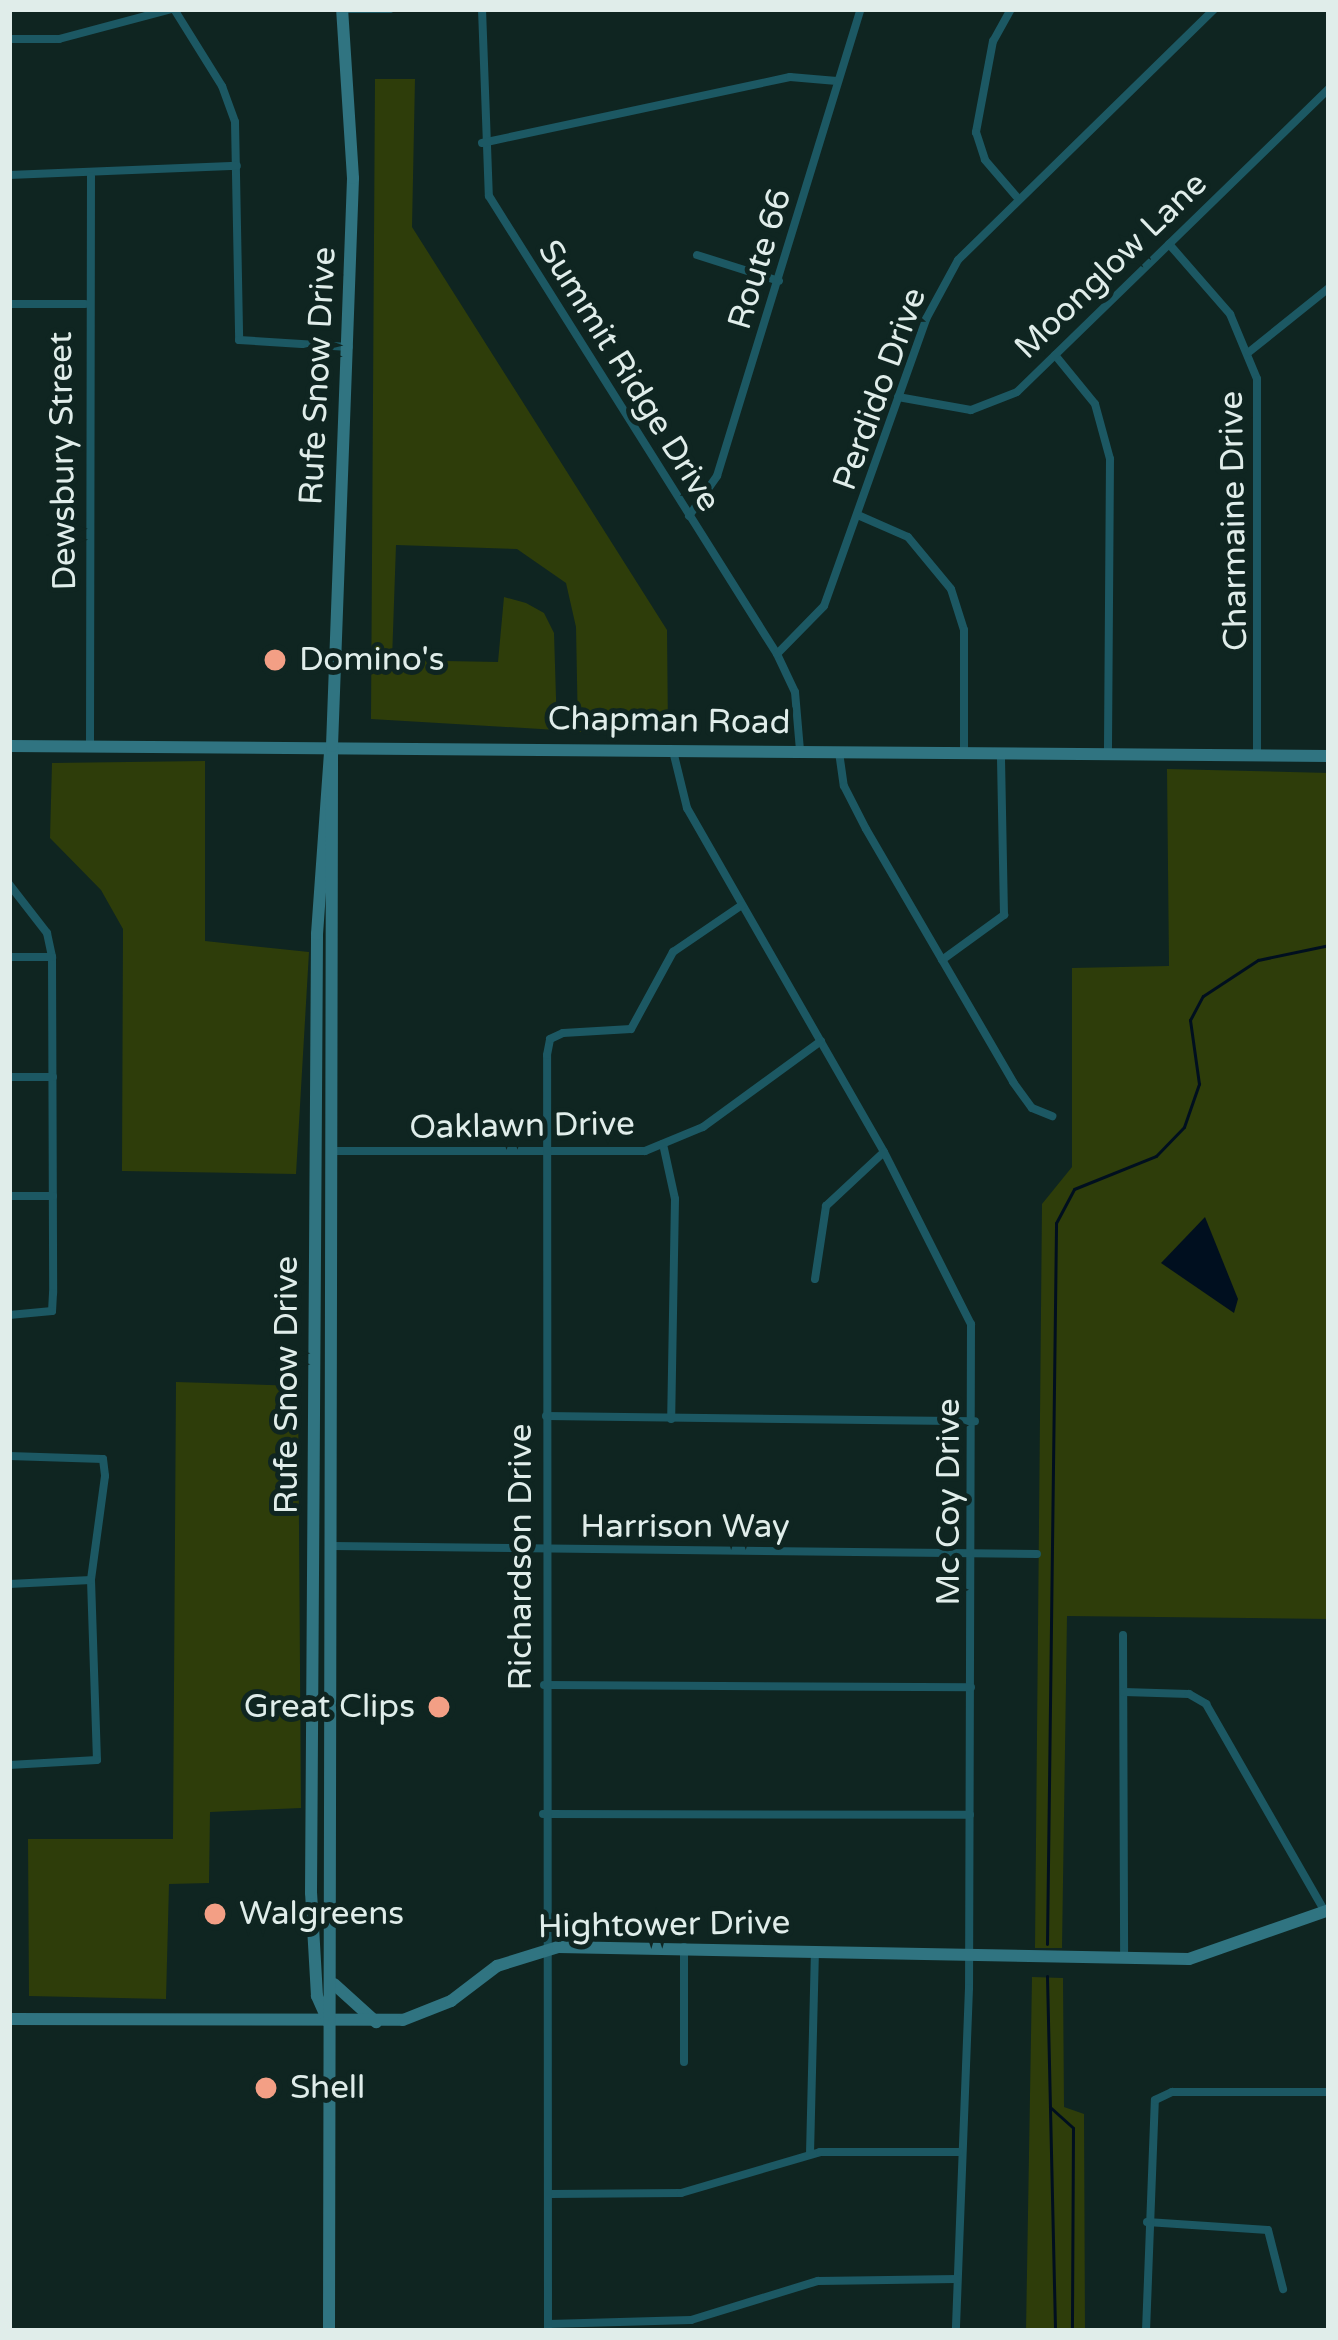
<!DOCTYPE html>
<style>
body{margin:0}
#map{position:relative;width:1338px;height:2340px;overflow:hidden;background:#0f2521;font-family:"Varela Round",sans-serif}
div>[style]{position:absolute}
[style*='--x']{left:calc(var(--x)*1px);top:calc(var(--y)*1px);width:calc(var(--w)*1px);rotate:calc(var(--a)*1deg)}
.green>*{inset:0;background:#2e3d0a}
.water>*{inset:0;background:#000f1f}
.stream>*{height:3px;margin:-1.5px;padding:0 1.5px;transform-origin:1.5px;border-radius:1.5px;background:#000f1f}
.street>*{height:8px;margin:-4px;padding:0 4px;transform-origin:4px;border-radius:4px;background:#1c5863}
.secondary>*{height:12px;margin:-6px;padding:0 6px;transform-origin:6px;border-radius:6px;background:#307481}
.dots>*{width:33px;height:33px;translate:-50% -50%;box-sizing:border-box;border:6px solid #0f2521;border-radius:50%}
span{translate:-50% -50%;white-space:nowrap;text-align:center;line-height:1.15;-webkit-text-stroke:10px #0f2521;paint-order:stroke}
.street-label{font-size:33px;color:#e0edea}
.poi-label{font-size:33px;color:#e0edea}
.left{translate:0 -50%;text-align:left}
.right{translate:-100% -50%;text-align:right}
.frame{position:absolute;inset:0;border:12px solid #e0edea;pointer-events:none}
</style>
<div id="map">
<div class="green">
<i style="clip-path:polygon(375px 79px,415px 79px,412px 227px,667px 630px,668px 733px,578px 732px,576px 627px,566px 583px,517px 549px,396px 545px,392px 660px,498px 662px,504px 597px,526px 603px,544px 613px,554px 633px,557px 730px,371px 719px)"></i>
<i style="clip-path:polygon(205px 761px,205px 941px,309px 952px,296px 1174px,122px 1171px,123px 929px,101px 890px,50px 838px,52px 763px)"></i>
<i style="clip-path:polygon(1167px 769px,1329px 773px,1329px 1619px,1067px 1616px,1062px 1948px,1035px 1948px,1042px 1204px,1072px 1167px,1072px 968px,1169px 966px)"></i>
<i style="clip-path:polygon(176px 1382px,298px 1386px,301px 1808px,210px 1812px,209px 1883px,169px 1884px,166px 1999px,29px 1996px,28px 1839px,173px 1839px)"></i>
<i style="clip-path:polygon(1032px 1977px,1063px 1978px,1064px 2107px,1084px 2114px,1085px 2331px,1026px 2331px)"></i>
</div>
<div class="water">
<i style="clip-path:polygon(1205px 1217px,1238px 1299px,1234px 1313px,1161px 1263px)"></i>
</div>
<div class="stream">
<i style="--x:1047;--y:1944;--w:721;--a:-89.28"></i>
<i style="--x:1056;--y:1223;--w:38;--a:-62"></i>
<i style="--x:1074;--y:1189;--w:88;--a:-21.9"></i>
<i style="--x:1156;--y:1156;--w:40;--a:-46"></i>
<i style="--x:1184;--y:1127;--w:46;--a:-70.8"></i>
<i style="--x:1199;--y:1084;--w:65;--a:-98"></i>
<i style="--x:1190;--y:1020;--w:27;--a:-62"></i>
<i style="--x:1203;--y:996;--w:66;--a:-33.2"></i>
<i style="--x:1258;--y:960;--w:73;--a:-11.9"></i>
<i style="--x:1047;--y:1976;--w:355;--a:88.7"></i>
<i style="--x:1050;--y:2107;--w:31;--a:42"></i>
<i style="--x:1073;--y:2128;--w:203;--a:90.3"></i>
</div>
<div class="street">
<i style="--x:174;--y:9;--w:91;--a:58.1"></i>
<i style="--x:222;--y:86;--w:38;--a:70"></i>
<i style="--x:235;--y:122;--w:218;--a:88.9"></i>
<i style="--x:239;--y:340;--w:110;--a:3.6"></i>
<i style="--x:344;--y:9;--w:46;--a:0"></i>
<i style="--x:482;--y:9;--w:187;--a:87.9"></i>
<i style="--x:489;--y:196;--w:541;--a:57.84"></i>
<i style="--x:777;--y:654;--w:42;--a:64.7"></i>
<i style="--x:795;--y:692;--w:58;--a:85.1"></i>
<i style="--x:1011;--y:9;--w:37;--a:119"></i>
<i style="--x:993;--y:41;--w:93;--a:100.6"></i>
<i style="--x:976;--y:132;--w:29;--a:72"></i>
<i style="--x:985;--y:160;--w:48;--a:49.3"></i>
<i style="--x:9;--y:39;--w:50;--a:0"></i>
<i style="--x:59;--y:39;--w:117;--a:-14.9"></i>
<i style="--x:482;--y:143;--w:315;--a:-12.1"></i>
<i style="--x:790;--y:77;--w:47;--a:4.9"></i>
<i style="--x:9;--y:175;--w:228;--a:-2.3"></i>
<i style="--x:1169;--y:244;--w:93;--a:48.9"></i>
<i style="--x:1230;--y:314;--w:70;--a:67.4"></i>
<i style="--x:1257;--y:379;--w:376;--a:90"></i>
<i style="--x:697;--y:255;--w:86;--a:17.6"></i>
<i style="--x:9;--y:304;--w:76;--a:0"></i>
<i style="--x:1249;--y:352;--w:102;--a:-38.7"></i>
<i style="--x:1055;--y:355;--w:63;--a:50.8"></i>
<i style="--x:1095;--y:404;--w:57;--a:74.7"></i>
<i style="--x:1110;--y:459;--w:295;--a:90.4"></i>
<i style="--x:898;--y:397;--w:74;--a:10.1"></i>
<i style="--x:971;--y:410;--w:49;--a:-21.4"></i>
<i style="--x:1017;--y:392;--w:435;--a:-44.2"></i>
<i style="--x:689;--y:516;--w:49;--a:-55"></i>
<i style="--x:717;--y:476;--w:489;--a:-72.9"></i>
<i style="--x:860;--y:516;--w:52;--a:23.6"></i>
<i style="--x:908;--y:537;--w:67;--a:50.4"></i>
<i style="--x:951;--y:589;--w:43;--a:72.4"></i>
<i style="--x:964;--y:630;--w:122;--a:90"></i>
<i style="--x:777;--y:654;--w:67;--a:-45.6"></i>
<i style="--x:824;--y:606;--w:305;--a:-70.4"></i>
<i style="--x:926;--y:319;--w:67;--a:-61.5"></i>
<i style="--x:958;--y:260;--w:359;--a:-44.4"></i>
<i style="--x:90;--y:745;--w:569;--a:-89.9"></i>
<i style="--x:673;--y:751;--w:59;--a:76.2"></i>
<i style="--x:687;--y:808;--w:396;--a:60.2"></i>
<i style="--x:884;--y:1152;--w:193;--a:63.2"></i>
<i style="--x:971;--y:1324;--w:664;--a:90.17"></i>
<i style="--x:969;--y:1988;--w:343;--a:92.2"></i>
<i style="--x:839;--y:752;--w:34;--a:82"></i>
<i style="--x:844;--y:786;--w:48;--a:62.9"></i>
<i style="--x:866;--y:829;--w:293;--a:59.8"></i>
<i style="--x:1013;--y:1082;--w:32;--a:54"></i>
<i style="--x:1032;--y:1108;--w:22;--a:22"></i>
<i style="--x:9;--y:884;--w:62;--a:52.2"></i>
<i style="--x:47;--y:933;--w:25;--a:78"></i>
<i style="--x:52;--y:957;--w:336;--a:89.8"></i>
<i style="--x:53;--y:1293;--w:18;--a:93"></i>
<i style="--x:52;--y:1311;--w:43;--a:174.7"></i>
<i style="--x:9;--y:957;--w:43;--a:0"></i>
<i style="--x:942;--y:960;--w:77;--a:-36"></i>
<i style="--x:1004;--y:915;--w:161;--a:-91.1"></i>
<i style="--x:9;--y:1077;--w:44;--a:0"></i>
<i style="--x:663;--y:1144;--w:56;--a:77.7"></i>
<i style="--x:675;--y:1199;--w:220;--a:91"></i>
<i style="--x:334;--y:1151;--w:311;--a:0"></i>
<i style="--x:645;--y:1151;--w:63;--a:-22.5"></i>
<i style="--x:703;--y:1127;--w:146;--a:-36.1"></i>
<i style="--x:9;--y:1196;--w:44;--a:0"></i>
<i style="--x:815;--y:1279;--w:74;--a:-81.4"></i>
<i style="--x:826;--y:1206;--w:79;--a:-43"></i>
<i style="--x:546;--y:1416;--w:429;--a:0.7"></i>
<i style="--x:9;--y:1456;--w:94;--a:1.8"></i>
<i style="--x:103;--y:1459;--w:17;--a:83"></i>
<i style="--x:105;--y:1476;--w:105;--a:97.7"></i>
<i style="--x:91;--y:1580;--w:180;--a:88.1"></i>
<i style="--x:97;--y:1760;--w:88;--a:176.7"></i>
<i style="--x:332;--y:1546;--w:705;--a:0.65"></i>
<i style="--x:9;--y:1584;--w:82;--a:-2.8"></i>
<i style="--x:1123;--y:1635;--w:324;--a:89.8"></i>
<i style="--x:544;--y:1685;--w:427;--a:0.3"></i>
<i style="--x:1124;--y:1692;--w:65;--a:1.8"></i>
<i style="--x:1189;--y:1694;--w:20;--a:30"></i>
<i style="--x:1206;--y:1704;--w:240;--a:60.2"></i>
<i style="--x:543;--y:1814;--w:427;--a:0.1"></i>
<i style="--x:684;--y:2062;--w:115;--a:-90"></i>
<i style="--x:810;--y:2154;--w:204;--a:-88.6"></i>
<i style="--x:550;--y:2194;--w:131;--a:-0.4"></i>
<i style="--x:681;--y:2193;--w:145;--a:-16.4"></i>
<i style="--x:820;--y:2152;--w:139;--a:0"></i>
<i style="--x:1147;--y:2222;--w:121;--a:3.8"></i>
<i style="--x:1268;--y:2230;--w:61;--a:75.7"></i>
<i style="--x:548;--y:2324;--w:143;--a:-1.6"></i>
<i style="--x:691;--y:2320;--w:133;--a:-17.1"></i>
<i style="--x:818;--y:2281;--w:139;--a:-0.8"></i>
<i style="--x:548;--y:2331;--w:1276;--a:-90.04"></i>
<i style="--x:547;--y:1055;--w:16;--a:-79"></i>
<i style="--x:550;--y:1039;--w:14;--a:-25"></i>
<i style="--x:563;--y:1033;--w:68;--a:-3.4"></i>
<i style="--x:631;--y:1029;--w:88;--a:-61.4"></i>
<i style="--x:673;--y:952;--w:83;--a:-34.3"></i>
<i style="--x:1146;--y:2331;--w:231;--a:-87.8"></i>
<i style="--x:1155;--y:2100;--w:19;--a:-25"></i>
<i style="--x:1172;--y:2092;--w:157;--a:0"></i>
</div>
<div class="secondary">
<i style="--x:9;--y:746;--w:1320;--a:0.43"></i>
<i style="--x:334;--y:1984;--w:57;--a:42.1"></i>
<i style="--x:9;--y:2019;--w:394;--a:0.1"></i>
<i style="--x:403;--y:2020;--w:52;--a:-21.6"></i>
<i style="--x:451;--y:2001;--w:58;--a:-37.3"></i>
<i style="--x:497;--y:1966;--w:64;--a:-17.3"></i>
<i style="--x:558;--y:1947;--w:631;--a:1.09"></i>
<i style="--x:1189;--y:1959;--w:148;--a:-19.3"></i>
<i style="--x:329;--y:2023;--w:30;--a:-114"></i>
<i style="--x:317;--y:1996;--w:103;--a:-93.3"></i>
<i style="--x:311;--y:1893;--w:959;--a:-89.64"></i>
<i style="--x:317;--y:934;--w:181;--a:-85.9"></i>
<i style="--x:329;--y:2331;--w:1585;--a:-89.89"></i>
<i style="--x:332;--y:746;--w:568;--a:-87.88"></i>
<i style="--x:353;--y:178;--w:169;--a:-93.7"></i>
</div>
<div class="dots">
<i style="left:275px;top:660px;background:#f39f85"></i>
<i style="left:439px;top:1707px;background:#f39f85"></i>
<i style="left:215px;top:1914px;background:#f39f85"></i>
<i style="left:266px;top:2088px;background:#f39f85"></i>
</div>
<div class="street-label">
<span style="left:760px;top:259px;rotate:-73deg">Route 66</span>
<span style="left:1111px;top:266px;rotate:-44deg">Moonglow Lane</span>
<span style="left:318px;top:376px;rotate:-87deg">Rufe Snow Drive</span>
<span style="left:629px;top:376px;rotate:58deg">Summit Ridge Drive</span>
<span style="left:880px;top:389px;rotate:-70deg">Perdido Drive</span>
<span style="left:63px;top:461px;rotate:-91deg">Dewsbury Street</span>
<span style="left:1234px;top:521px;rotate:-91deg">Charmaine Drive</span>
<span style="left:669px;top:721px;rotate:1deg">Chapman Road</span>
<span style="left:522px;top:1126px;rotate:-1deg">Oaklawn Drive</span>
<span style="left:287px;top:1385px;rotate:-90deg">Rufe Snow Drive</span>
<span style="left:949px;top:1502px;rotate:-90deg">Mc Coy Drive</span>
<span style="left:685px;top:1527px">Harrison Way</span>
<span style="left:521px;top:1557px;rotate:-90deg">Richardson Drive</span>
<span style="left:664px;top:1925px;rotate:-1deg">Hightower Drive</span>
</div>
<div class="poi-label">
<span class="left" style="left:299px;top:660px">Domino's</span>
<span class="right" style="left:415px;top:1707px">Great Clips</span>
<span class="left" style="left:239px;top:1914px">Walgreens</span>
<span class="left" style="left:290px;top:2088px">Shell</span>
</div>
<div class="frame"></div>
</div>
